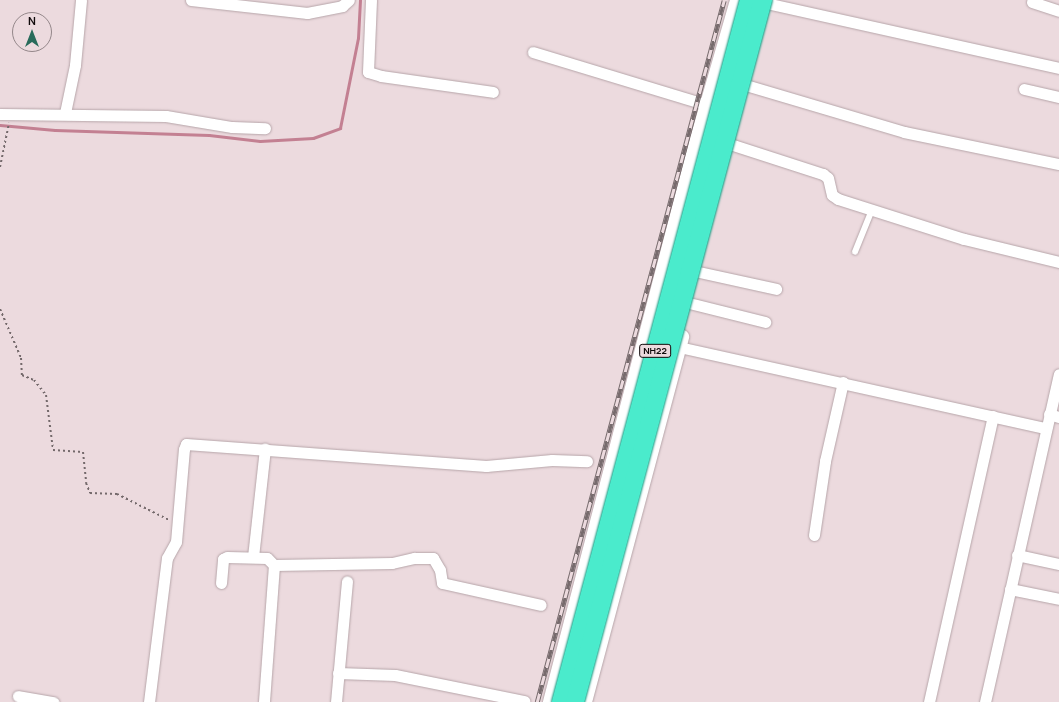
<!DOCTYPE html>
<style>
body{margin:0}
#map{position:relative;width:1059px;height:702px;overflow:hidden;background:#ecdade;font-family:Manrope,sans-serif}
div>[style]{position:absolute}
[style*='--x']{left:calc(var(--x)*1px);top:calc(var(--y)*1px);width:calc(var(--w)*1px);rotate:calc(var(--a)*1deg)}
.stream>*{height:3px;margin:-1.5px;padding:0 1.5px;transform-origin:1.5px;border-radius:1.5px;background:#c38092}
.path>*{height:2px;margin-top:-1px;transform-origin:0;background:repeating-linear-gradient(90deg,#74696b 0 2px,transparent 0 5px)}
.roads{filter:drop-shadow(0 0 1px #b6a5a9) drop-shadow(0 0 1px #b6a5a9)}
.service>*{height:5.5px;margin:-2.75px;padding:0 2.75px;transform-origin:2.75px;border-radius:2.75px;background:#fff}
.minor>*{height:11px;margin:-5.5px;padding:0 5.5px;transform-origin:5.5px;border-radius:5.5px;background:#fff}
.tertiary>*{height:14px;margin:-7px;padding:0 7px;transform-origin:7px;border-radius:7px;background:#fff}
.rail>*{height:4.5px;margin-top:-2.25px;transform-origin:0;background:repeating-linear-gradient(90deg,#ecdade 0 9px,#776b6d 0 18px);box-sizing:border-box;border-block:1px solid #776b6d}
.bridges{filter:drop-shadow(0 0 1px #189981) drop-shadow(0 0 1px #189981)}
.trunk-bridge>*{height:18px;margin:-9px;padding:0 9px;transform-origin:9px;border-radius:9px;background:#4aebcc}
span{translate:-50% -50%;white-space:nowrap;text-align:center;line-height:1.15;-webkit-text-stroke:3.5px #ecdade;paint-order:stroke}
.shield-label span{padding:1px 3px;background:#ecdade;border:1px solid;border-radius:3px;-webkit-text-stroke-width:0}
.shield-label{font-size:9px;color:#100a0b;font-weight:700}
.north{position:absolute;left:12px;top:12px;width:40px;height:40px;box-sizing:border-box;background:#ecdade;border:1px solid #94878a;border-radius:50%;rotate:0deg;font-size:11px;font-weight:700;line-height:16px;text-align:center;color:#100a0b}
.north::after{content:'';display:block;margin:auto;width:14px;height:18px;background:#296b5b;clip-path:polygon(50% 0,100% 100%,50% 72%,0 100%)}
</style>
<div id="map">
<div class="stream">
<i style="--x:0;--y:125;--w:55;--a:5.2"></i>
<i style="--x:55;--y:130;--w:154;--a:1.9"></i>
<i style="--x:209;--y:135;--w:51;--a:6.7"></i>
<i style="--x:260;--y:141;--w:53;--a:-3.2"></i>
<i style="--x:313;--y:138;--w:29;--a:-20"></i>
<i style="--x:340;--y:128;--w:92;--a:-78.7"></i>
<i style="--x:358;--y:38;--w:38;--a:-87"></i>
</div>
<div class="path">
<i style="--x:0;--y:167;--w:45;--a:-78.4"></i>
<i style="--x:0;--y:309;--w:53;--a:66.8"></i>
<i style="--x:21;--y:358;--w:17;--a:87"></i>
<i style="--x:22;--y:375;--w:13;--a:23"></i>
<i style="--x:34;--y:380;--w:19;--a:51"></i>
<i style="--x:46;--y:395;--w:55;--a:82.7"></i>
<i style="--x:53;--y:450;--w:30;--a:4"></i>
<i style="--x:83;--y:452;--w:31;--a:84"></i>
<i style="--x:86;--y:483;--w:11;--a:68"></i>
<i style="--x:90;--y:493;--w:27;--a:2"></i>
<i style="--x:117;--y:494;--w:58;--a:26.6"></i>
</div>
<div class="roads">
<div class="service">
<i style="--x:855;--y:252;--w:45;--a:-68"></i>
</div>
<div class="minor">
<i style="--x:191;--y:0;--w:117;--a:6.4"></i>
<i style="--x:307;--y:13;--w:36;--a:-11"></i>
<i style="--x:342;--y:6;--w:9;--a:-41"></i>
<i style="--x:371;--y:0;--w:72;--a:92.4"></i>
<i style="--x:368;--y:72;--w:14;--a:17"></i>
<i style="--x:381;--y:76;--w:113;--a:8.1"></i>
<i style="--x:757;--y:1;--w:309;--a:12.5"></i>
<i style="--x:1032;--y:2;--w:28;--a:18"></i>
<i style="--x:533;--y:52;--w:182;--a:16.9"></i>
<i style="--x:749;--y:86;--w:162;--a:16.5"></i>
<i style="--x:904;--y:132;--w:158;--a:11.7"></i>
<i style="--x:1024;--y:89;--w:36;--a:13"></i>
<i style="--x:65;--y:113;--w:49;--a:-78.2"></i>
<i style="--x:75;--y:65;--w:65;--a:-84.7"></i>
<i style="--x:0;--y:114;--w:166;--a:0.7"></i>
<i style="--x:166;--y:116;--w:67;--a:9.5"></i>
<i style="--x:232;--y:127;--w:33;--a:2"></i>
<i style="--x:733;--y:145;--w:95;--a:17.9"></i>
<i style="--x:823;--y:174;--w:6;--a:39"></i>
<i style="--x:828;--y:178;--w:17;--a:77"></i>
<i style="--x:832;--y:195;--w:7;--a:34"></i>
<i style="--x:838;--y:199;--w:132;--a:17.6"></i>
<i style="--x:964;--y:239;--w:98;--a:13.6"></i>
<i style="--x:699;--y:272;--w:79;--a:12.4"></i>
<i style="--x:677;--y:300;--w:91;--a:14"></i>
<i style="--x:679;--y:347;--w:375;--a:12.5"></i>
<i style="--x:1049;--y:414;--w:10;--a:17"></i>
<i style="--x:814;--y:535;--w:75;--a:-81.5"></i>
<i style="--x:825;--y:461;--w:81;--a:-77.2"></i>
<i style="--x:1017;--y:555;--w:43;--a:12.1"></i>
<i style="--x:253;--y:557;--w:109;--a:-83.7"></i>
<i style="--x:274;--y:565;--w:118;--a:-1"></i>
<i style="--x:392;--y:563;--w:23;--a:-13"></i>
<i style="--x:414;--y:558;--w:19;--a:0"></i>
<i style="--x:433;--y:558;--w:14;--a:60"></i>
<i style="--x:440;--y:570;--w:13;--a:81"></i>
<i style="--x:442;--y:583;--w:101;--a:12.5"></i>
<i style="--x:221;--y:583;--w:24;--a:-85"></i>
<i style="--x:223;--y:559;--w:4;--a:-27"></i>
<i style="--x:227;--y:557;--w:40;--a:1.4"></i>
<i style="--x:267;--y:558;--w:10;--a:45"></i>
<i style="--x:274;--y:565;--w:137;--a:94.2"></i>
<i style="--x:1010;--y:589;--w:50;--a:11.5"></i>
<i style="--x:338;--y:673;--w:57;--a:2"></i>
<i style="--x:395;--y:675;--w:132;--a:11.4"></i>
<i style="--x:18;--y:696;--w:36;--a:10"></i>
<i style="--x:149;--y:702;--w:145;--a:-82.9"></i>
<i style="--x:167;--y:558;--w:18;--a:-61"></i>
<i style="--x:176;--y:542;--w:93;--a:-85.1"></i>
<i style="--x:184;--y:449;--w:5;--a:-68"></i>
<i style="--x:186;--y:444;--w:301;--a:4.2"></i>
<i style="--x:486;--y:466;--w:66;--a:-5.2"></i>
<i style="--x:552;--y:460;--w:35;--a:2"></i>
<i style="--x:336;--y:702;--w:121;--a:-84.8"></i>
<i style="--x:929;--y:702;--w:293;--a:-77.4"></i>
<i style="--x:985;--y:702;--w:336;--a:-77.3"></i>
</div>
<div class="tertiary">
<i style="--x:550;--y:702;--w:582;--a:-75.37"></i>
<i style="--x:697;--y:139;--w:145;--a:-73.9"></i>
<i style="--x:585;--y:702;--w:378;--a:-75.1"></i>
</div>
</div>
<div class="rail">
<i style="--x:537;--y:702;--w:726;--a:-75.08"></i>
</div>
<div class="bridges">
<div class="trunk-bridge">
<i style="--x:561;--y:702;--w:727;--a:-75.01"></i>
<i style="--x:575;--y:702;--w:727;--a:-75.01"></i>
</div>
</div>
<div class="shield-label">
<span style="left:655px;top:351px">NH22</span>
</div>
<div class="north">N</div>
</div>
